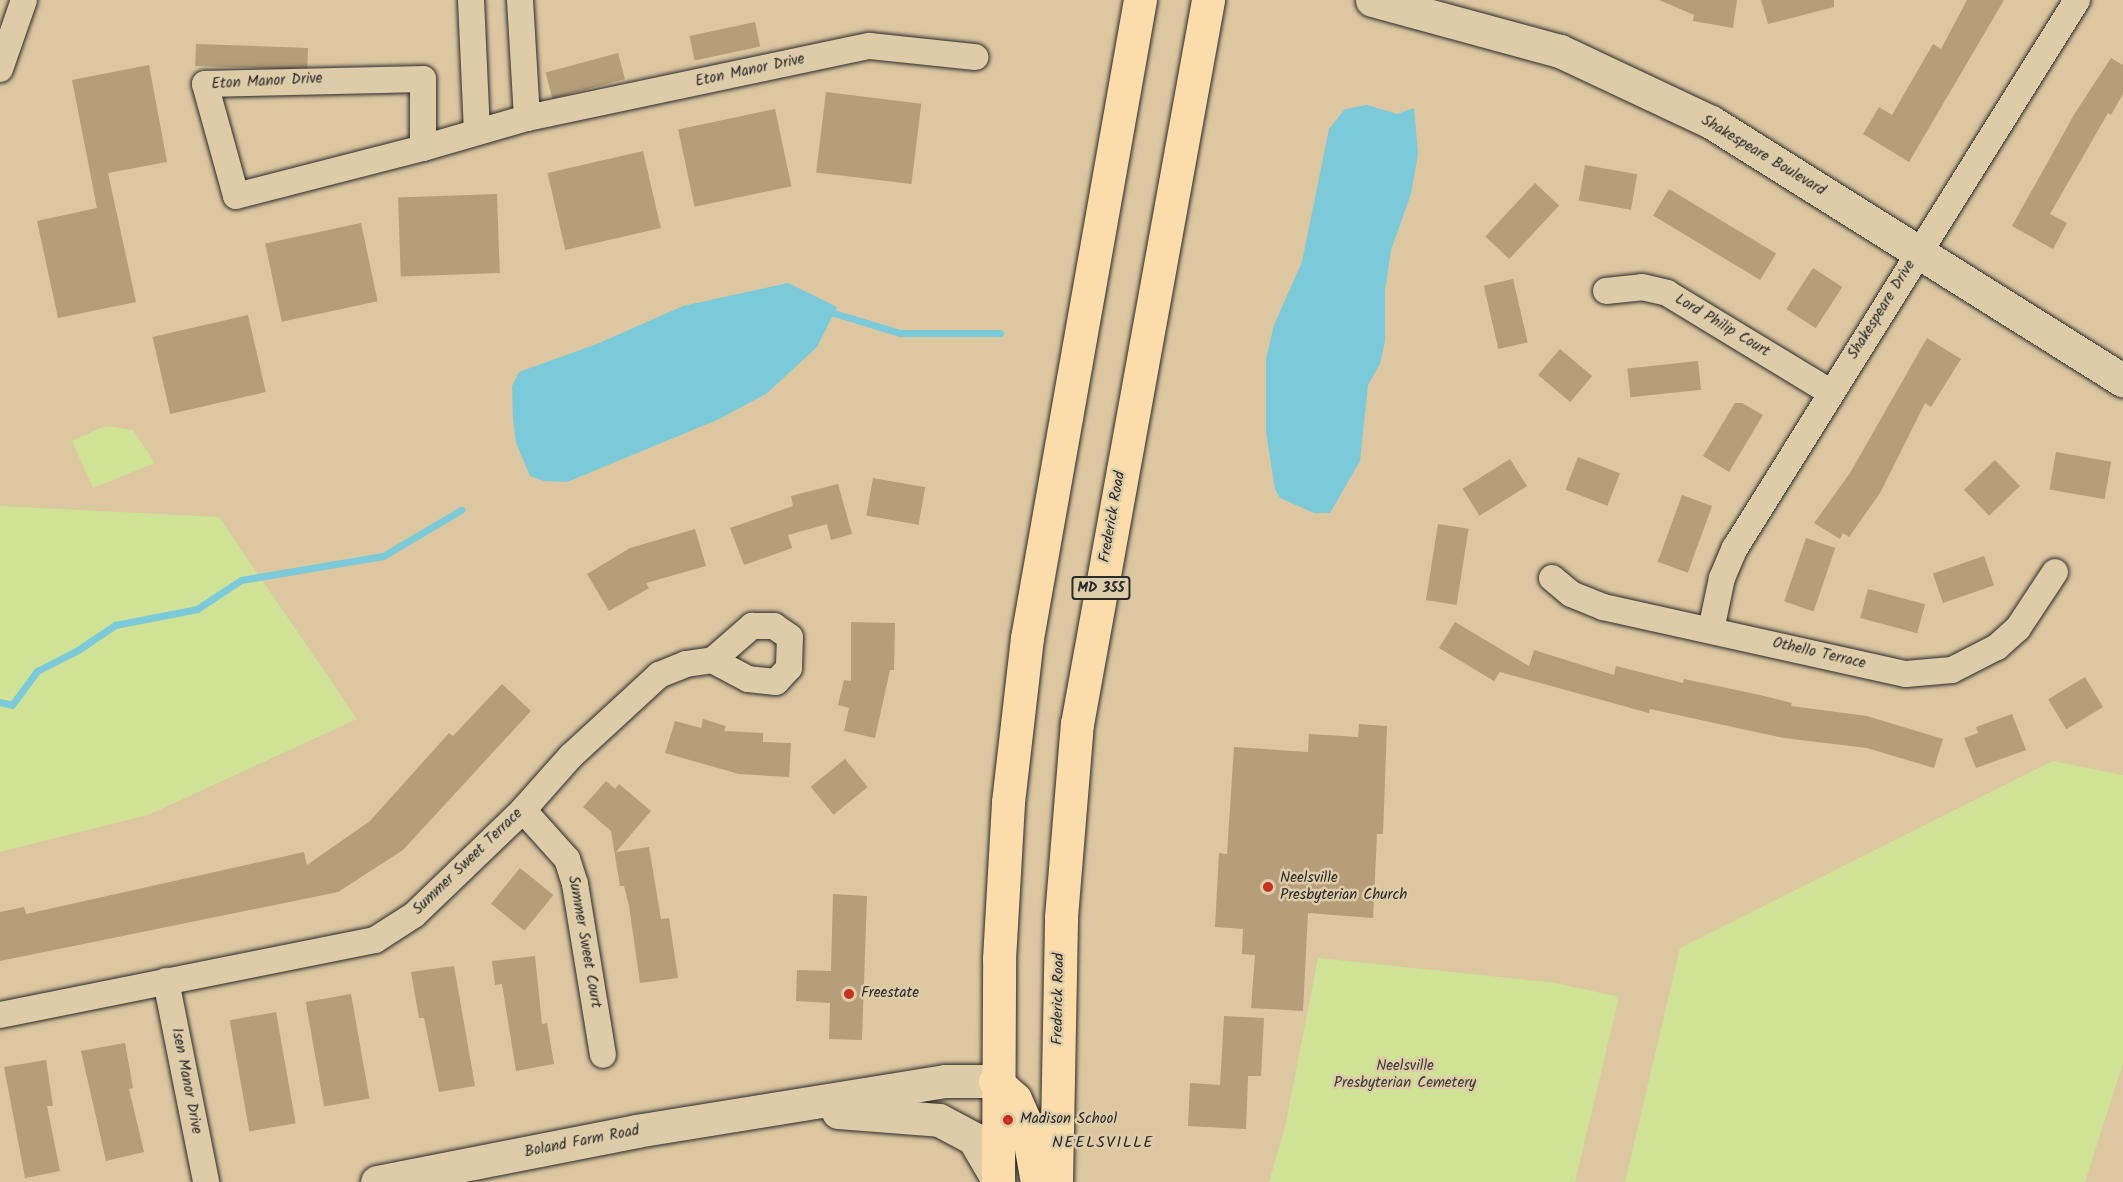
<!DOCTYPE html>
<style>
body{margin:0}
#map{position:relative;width:2123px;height:1182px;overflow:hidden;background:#dcc7a0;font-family:Kalam,sans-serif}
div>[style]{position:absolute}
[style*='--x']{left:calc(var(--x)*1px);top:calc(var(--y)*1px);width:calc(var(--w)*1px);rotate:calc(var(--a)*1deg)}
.green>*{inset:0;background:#cfe296}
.water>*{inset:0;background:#7bcad9}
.stream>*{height:7px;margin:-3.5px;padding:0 3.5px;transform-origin:3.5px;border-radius:3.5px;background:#7bcad9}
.building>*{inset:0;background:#b59e79;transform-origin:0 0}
.roads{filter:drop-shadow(0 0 2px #2b2b2b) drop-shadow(0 0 2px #2b2b2b)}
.street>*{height:26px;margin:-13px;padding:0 13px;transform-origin:13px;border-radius:13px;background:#decca9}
.secondary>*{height:33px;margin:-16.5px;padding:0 16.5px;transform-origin:16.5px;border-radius:16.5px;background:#decca9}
.primary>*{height:33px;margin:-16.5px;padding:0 16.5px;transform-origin:16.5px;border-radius:16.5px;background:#fbddab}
.dots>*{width:16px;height:16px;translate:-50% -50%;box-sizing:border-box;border:3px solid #decca9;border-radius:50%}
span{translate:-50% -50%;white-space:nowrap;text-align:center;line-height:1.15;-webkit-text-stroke:5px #decca9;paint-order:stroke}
.shield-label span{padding:2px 4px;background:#decca9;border:2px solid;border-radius:4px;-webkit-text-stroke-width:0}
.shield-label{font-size:14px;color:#2b2b2b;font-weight:700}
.street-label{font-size:15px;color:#2b2b2b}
.poi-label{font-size:15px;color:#2b2b2b}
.left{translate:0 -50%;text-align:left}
.park-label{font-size:15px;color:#3b3d36}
.neighbourhood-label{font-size:16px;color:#2b2b2b;letter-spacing:1.5px}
</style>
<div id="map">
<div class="green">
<i style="clip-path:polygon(105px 426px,133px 430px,155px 463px,93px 488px,72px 441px)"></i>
<i style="clip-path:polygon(0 506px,219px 517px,357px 719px,148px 815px,0 852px)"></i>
<i style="clip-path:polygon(2053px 761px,2123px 775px,2123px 1063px,2085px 1182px,1625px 1182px,1680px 948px)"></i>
<i style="clip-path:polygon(1318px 958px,1556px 983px,1619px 997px,1575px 1182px,1269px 1182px,1285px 1127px)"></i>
</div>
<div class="water">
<i style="clip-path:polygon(1367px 105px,1397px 114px,1414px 108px,1418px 154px,1411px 194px,1391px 250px,1385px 291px,1385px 341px,1380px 364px,1368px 385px,1360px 461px,1330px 513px,1314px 513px,1280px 498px,1275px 489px,1266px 432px,1266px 359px,1274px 325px,1302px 262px,1329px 129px,1345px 109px)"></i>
<i style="clip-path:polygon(788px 283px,837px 307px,817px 347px,766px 394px,717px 420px,567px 482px,544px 481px,530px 476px,516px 443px,513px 419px,512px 386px,519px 372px,597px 344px,683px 306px)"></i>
</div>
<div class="stream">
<i style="--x:834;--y:313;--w:69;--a:16.9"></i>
<i style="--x:900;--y:333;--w:100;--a:0"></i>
<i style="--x:0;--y:702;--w:12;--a:14"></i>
<i style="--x:12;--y:705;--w:42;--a:-53.7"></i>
<i style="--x:37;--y:671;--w:46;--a:-27.1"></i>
<i style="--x:78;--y:650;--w:45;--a:-34"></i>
<i style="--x:115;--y:625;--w:84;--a:-11"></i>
<i style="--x:197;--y:609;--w:53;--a:-33.4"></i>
<i style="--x:241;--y:580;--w:144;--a:-9.6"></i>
<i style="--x:383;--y:556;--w:91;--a:-30.5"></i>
</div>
<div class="building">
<i style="clip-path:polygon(1659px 0,1737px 0,1733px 28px,1693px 21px,1694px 15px)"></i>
<i style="clip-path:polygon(1761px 0,1834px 0,1834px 7px,1768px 24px)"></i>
<i style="clip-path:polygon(1967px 0,2004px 0,1909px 162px,1863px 134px,1879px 107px,1892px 115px,1933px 44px,1941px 49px)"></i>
<i style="left:755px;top:22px;width:25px;height:67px;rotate:78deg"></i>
<i style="left:196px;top:44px;width:112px;height:22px;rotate:2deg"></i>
<i style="left:618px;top:53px;width:27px;height:75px;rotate:75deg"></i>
<i style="clip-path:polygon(2111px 58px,2123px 65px,2123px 94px,2111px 115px,2108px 113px,2050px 214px,2067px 223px,2053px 249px,2012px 226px,2075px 113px)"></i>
<i style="clip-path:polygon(149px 65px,167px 162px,108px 173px,136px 302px,58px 318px,37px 221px,97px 208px,72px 80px)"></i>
<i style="left:826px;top:92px;width:96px;height:81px;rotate:7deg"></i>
<i style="left:775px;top:109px;width:79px;height:99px;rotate:78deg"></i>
<i style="left:643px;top:151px;width:79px;height:98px;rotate:77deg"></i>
<i style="left:1585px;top:165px;width:53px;height:36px;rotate:10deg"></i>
<i style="left:1535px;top:183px;width:33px;height:73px;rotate:43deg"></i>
<i style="left:1669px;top:189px;width:125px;height:31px;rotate:31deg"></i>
<i style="left:497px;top:194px;width:79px;height:99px;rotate:88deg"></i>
<i style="left:361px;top:223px;width:80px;height:98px;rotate:78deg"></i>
<i style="left:1813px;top:268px;width:35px;height:49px;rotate:33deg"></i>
<i style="left:1513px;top:279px;width:65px;height:30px;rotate:77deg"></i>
<i style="left:248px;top:315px;width:79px;height:98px;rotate:77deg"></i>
<i style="clip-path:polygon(1927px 338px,1961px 359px,1931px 407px,1925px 403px,1880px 493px,1849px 537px,1843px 533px,1840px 539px,1814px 523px,1850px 473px)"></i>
<i style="left:1560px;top:349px;width:42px;height:34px;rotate:40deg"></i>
<i style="left:1698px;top:361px;width:29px;height:71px;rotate:84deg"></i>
<i style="clip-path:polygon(1735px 403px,1742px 403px,1763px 415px,1729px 472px,1703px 456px)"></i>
<i style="left:2056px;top:452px;width:56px;height:38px;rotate:10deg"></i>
<i style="left:1578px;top:457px;width:45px;height:35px;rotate:21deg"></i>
<i style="left:1510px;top:459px;width:32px;height:56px;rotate:58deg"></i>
<i style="left:1995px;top:460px;width:36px;height:43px;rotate:46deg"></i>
<i style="left:873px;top:478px;width:53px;height:38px;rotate:10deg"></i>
<i style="clip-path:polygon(838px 484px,852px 534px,831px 540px,827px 524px,788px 535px,792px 548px,744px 565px,730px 528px,793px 506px,791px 496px)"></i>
<i style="left:1682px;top:495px;width:32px;height:71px;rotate:20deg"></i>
<i style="left:1438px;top:524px;width:31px;height:77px;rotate:9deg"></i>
<i style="clip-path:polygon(695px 529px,706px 566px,646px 583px,649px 588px,609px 611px,587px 574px,630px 548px)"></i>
<i style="left:1806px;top:538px;width:31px;height:67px;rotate:19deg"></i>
<i style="left:1984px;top:556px;width:31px;height:54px;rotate:71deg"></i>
<i style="left:1868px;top:589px;width:59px;height:30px;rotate:15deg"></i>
<i style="clip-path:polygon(851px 622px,895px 623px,894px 670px,890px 670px,875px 738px,844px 731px,849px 708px,838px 705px,844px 680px,851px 681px)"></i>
<i style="clip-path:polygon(1455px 622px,1529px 666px,1534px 650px,1614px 675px,1616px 666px,1683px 683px,1684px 679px,1760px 695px,1792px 703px,1791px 706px,1867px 716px,1943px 739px,1934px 768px,1867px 748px,1784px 738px,1650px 709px,1649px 713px,1500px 672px,1494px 681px,1439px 648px)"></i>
<i style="left:2085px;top:677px;width:35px;height:43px;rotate:59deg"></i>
<i style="clip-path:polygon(502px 684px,531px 711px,403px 850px,338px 892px,0 961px,0 912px,24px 907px,26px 914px,304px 852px,307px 865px,370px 821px,449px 733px,453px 736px)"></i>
<i style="clip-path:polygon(2012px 714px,2026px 750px,1976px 768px,1964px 738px,1978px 733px,1976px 727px)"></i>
<i style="clip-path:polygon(703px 719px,726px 726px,724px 731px,763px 733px,763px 742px,791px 743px,789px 777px,739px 774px,665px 753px,675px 721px,701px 728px)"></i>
<i style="clip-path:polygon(1359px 724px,1387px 726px,1383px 834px,1377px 834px,1373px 918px,1308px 913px,1303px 1011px,1251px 1008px,1255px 955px,1242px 954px,1243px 929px,1215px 927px,1219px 853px,1227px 854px,1234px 747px,1308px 752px,1309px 734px,1358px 737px)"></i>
<i style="left:845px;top:759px;width:36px;height:44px;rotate:51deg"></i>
<i style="clip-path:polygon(606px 781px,615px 789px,619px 784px,651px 811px,616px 852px,649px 847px,661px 919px,669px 918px,678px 978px,640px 983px,629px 906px,624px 886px,620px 886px,611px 831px,583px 807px)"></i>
<i style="left:520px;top:868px;width:43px;height:46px;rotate:39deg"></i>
<i style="clip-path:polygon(833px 894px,867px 896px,862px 1040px,829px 1039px,830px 1003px,796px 1001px,797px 970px,831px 971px)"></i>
<i style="clip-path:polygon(535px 956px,542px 1024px,547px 1023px,554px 1064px,516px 1071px,502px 984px,495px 985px,492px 961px)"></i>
<i style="clip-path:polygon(454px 966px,475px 1086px,439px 1092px,424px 1018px,419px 1018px,411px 972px)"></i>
<i style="left:351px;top:994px;width:106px;height:46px;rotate:80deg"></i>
<i style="left:276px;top:1012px;width:113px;height:47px;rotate:80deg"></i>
<i style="clip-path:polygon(1224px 1016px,1264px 1018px,1261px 1076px,1248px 1076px,1246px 1129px,1188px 1126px,1190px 1083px,1220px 1085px)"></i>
<i style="clip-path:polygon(125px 1043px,133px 1088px,129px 1089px,144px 1152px,106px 1161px,81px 1051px)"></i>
<i style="clip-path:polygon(46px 1060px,53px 1106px,47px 1106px,60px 1171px,25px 1178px,4px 1067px)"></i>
</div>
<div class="roads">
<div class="street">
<i style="--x:471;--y:0;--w:131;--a:87.4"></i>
<i style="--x:520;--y:0;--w:118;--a:86.6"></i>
<i style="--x:0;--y:69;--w:73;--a:-70.8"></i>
<i style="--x:423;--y:148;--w:69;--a:-90"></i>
<i style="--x:423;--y:79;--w:218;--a:178.7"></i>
<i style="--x:205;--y:84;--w:116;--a:74.5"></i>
<i style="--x:236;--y:196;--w:193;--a:-14.4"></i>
<i style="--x:423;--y:148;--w:108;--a:-16.1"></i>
<i style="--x:527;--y:118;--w:350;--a:-11.9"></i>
<i style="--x:870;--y:46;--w:106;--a:6"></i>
<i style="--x:1606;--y:291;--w:36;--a:-6"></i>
<i style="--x:1642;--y:287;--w:26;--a:13"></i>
<i style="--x:1667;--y:293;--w:191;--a:31.3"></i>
<i style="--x:1552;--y:578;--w:25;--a:40"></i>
<i style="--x:1571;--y:594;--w:35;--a:22"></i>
<i style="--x:1603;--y:607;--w:310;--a:12.5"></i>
<i style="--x:1906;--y:674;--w:46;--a:-5"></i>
<i style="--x:1952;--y:670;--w:51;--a:-27.1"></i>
<i style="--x:1997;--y:647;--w:28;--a:-42"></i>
<i style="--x:2018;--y:628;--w:67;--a:-56.5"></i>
<i style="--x:1711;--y:630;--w:53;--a:-78.1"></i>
<i style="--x:1722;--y:578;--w:33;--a:-67"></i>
<i style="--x:1735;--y:548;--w:646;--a:-58.03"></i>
<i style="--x:523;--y:810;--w:66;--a:48.1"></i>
<i style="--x:567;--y:859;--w:26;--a:72"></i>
<i style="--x:575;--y:884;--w:173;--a:80.7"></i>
<i style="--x:166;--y:981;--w:205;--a:78.7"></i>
<i style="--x:0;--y:1015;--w:382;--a:-11.3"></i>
<i style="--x:375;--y:940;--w:46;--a:-32.7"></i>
<i style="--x:414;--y:915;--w:151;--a:-43.9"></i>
<i style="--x:523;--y:810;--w:72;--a:-48.4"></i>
<i style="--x:571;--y:756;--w:120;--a:-42.6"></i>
<i style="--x:659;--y:675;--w:29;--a:-22"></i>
<i style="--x:686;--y:664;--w:27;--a:-8"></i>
<i style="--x:713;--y:660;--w:52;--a:-41.1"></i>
<i style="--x:752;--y:626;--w:22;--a:0"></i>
<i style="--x:774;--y:626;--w:19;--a:35"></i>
<i style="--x:790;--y:637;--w:31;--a:92"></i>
<i style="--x:789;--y:668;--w:19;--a:133"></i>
<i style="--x:776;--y:682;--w:28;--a:-174"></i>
<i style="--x:748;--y:679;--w:40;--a:-152"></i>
</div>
<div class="secondary">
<i style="--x:1372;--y:0;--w:195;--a:15.2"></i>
<i style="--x:1560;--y:51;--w:167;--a:25.2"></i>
<i style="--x:1711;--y:122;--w:486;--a:32.1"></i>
<i style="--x:838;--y:1112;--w:101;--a:4.5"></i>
<i style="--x:939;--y:1120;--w:40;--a:28"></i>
<i style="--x:974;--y:1139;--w:48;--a:59.7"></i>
<i style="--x:377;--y:1182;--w:264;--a:-11.1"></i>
<i style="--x:636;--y:1131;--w:313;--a:-9.2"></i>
<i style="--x:945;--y:1081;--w:50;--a:0"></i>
</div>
<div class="primary">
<i style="--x:995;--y:1081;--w:27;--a:42"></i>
<i style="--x:1015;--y:1099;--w:30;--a:66"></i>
<i style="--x:1027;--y:1126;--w:57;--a:79.9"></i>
<i style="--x:998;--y:1182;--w:223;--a:-89.7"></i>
<i style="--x:999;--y:959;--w:157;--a:-86.7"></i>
<i style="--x:1008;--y:802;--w:165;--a:-83.4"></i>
<i style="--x:1027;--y:638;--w:648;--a:-79.96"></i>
<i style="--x:1056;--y:1182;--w:265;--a:-88.9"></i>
<i style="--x:1061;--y:917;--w:194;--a:-85.3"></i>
<i style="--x:1077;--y:724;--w:736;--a:-79.74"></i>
</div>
</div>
<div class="dots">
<i style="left:1268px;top:887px;background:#c8321e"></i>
<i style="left:849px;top:994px;background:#c8321e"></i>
<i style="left:1008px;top:1120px;background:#c8321e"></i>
</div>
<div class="shield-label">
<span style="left:1101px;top:588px">MD 355</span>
</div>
<div class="street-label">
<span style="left:750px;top:71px;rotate:-12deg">Eton Manor Drive</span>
<span style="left:267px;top:82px;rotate:-3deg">Eton Manor Drive</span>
<span style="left:1763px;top:156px;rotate:31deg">Shakespeare Boulevard</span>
<span style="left:1882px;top:310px;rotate:-58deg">Shakespeare Drive</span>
<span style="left:1722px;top:326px;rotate:31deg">Lord Philip Court</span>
<span style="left:1113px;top:517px;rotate:-80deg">Frederick Road</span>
<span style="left:1819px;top:654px;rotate:13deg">Othello Terrace</span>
<span style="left:468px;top:862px;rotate:-44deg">Summer Sweet Terrace</span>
<span style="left:584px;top:942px;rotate:80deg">Summer Sweet Court</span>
<span style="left:1059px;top:999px;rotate:-89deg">Frederick Road</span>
<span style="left:186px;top:1081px;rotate:79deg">Isen Manor Drive</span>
<span style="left:582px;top:1142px;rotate:-11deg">Boland Farm Road</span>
</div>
<div class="poi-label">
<span class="left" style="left:1280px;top:887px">Neelsville<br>Presbyterian Church</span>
<span class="left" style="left:861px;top:994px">Freestate</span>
<span class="left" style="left:1020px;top:1120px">Madison School</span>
</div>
<div class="park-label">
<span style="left:1405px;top:1075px">Neelsville<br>Presbyterian Cemetery</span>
</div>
<div class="neighbourhood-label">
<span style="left:1103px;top:1143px">NEELSVILLE</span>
</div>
</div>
